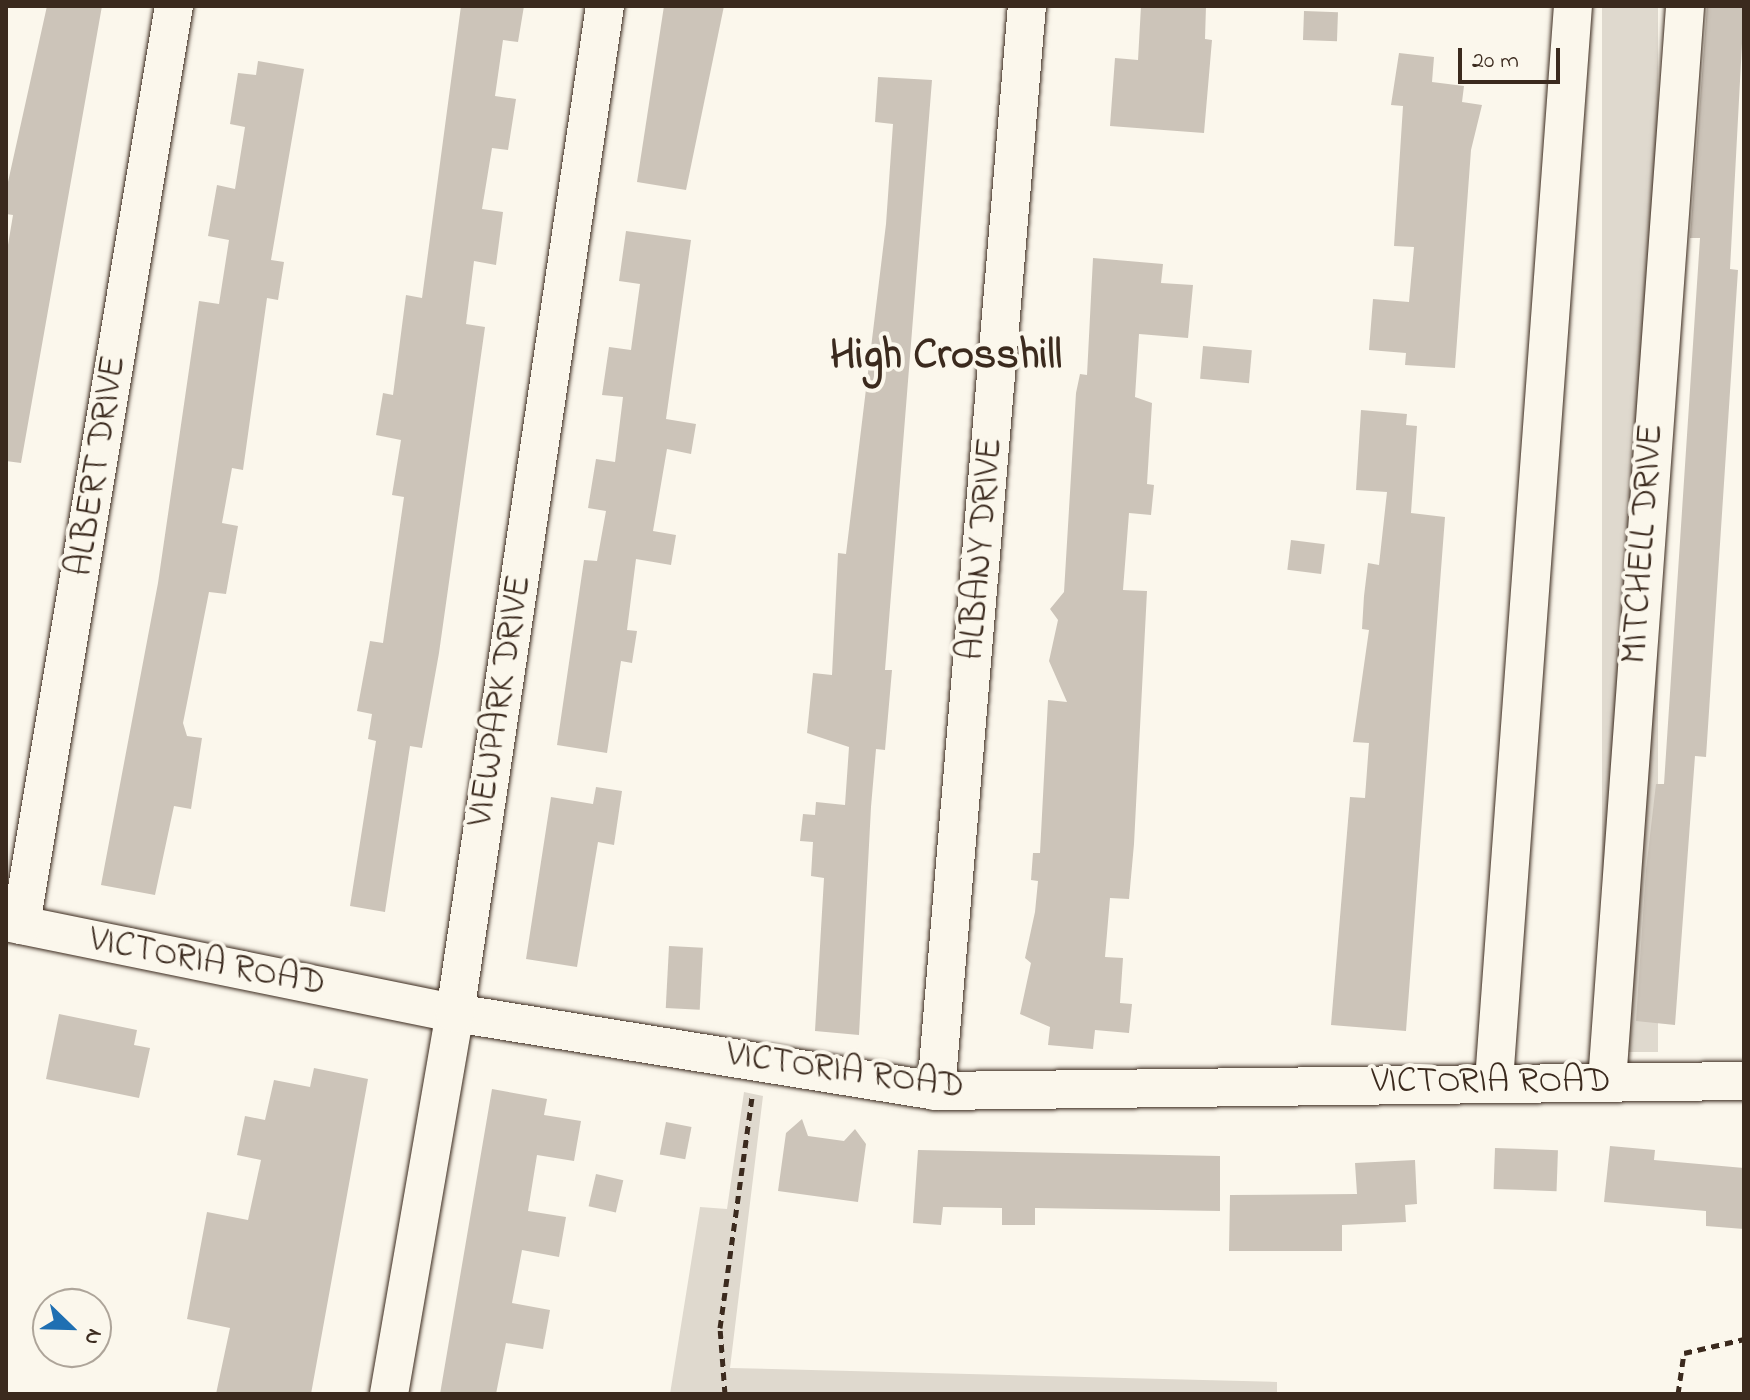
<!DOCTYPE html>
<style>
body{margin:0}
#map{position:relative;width:1750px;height:1400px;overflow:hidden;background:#fbf7ec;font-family:"Indie Flower",sans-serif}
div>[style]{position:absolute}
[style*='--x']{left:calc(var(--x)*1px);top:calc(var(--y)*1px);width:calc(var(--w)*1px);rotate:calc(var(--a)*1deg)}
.green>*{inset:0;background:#dfd9ce;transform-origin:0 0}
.building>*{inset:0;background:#ccc4b9;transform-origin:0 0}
.path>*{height:5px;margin-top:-2.5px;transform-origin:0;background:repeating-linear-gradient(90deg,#3b2a1e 0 8px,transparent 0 14px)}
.roads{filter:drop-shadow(0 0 2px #3b2a1e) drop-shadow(0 0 2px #3b2a1e)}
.street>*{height:38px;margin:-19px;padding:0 19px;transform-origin:19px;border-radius:19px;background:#fbf7ec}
span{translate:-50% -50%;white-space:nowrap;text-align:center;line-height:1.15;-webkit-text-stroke:8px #fbf7ec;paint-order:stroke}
.street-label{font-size:36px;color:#3b2a1e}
.district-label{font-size:44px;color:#3b2a1e;font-weight:700}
.frame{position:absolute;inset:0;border:8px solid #3b2a1e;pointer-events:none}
.north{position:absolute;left:32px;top:1288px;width:80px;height:80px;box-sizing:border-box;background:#fbf7ec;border:2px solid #aea59a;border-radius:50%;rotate:113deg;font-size:22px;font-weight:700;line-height:32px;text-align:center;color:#3b2a1e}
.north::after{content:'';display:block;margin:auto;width:28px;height:36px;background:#1f6fb2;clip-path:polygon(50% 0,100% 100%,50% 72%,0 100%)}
.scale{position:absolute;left:1458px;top:48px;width:102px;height:36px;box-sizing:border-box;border:4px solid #3b2a1e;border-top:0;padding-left:10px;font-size:24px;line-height:28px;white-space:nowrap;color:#3b2a1e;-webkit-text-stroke:6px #fbf7ec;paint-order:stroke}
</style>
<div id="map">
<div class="green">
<i style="left:1602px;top:6px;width:56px;height:1046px"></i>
<i style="clip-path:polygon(744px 1092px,763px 1096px,730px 1368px,1277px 1382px,1277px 1394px,670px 1394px,700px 1207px,727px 1209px)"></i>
</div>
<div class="building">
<i style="clip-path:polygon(47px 6px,102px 6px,21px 463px,6px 461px,6px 257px,13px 215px,6px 214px,6px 191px)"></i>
<i style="clip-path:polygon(461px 6px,524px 6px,518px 42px,503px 40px,495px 96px,516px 99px,508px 150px,492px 148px,482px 209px,503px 212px,496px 265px,474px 261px,466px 324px,485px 327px,439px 653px,422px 748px,410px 746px,385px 912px,350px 906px,376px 741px,368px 739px,372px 714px,357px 711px,370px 641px,383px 643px,404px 497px,392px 495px,401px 440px,376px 435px,383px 393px,393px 395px,406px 295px,422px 298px)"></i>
<i style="clip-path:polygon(664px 6px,724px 6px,686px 190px,637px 182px)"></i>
<i style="clip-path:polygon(1141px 6px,1206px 6px,1205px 39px,1212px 40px,1204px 133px,1110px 126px,1115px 58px,1138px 60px)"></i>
<i style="clip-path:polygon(1707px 6px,1744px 6px,1730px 269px,1738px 270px,1706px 757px,1695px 756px,1675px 1025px,1636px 1021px,1646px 870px,1656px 784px,1664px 784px,1700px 238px,1690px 238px)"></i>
<i style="left:1304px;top:11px;width:34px;height:29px;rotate:2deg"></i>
<i style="clip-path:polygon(1399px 53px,1434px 57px,1432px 82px,1464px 86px,1462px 102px,1482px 105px,1471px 150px,1455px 368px,1405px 365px,1406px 353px,1369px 350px,1373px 299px,1409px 302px,1414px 247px,1394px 246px,1403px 106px,1391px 105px)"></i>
<i style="clip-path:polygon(258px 61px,304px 69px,271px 260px,284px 262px,278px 300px,267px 298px,243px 470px,232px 468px,222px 523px,238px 526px,226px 594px,209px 592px,183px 723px,187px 736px,202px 738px,191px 809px,174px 806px,155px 895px,101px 885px,158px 583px,199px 301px,219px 304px,229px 240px,208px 236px,217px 185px,235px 189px,245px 127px,230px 124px,238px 73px,256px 75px)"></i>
<i style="clip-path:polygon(878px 77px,932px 80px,885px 670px,892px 670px,885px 750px,876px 749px,871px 807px,859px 1035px,815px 1031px,824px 878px,811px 876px,813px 842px,800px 841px,803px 814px,815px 815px,816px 802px,845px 805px,849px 747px,807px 733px,813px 673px,832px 675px,838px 553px,846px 554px,886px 224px,893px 124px,875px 122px)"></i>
<i style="clip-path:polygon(626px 231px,691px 240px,666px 419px,696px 424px,691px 454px,667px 449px,653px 531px,676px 535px,671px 565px,636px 559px,627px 630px,637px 631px,632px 663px,621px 661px,607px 753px,557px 745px,584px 560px,597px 561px,606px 511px,588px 508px,596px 459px,615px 462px,623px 397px,602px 395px,609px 347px,631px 350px,640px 284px,619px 281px)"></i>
<i style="clip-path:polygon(1093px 258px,1163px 264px,1161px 283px,1193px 285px,1188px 338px,1139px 334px,1135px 397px,1152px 403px,1147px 484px,1154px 485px,1151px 515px,1129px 513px,1123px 590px,1147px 591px,1134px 844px,1129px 899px,1110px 898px,1105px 957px,1123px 958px,1120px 1003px,1132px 1004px,1129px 1033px,1095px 1030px,1093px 1049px,1048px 1045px,1050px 1027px,1020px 1014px,1031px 963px,1025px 958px,1035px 912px,1038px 881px,1031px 880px,1033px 853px,1040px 853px,1048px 700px,1067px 702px,1049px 661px,1058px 620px,1050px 609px,1064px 592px,1076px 393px,1080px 374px,1087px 375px)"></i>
<i style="left:1203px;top:346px;width:49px;height:33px;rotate:5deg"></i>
<i style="clip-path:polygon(1361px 410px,1407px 414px,1406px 425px,1417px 426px,1411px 513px,1445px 517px,1406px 1031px,1331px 1025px,1350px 797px,1365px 798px,1369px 743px,1353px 742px,1369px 630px,1362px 629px,1364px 596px,1368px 563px,1379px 565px,1387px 492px,1356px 490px)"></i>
<i style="left:1291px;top:540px;width:34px;height:30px;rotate:7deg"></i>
<i style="clip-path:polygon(596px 787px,622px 791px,614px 845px,598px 842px,577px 967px,526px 959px,551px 797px,593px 804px)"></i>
<i style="left:669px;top:946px;width:34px;height:62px;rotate:3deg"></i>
<i style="clip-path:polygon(59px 1014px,137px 1030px,134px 1045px,150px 1048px,139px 1098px,46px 1079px)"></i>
<i style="clip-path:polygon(314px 1068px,368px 1079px,311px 1394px,216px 1394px,230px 1328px,187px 1319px,207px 1212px,248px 1220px,261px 1160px,237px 1155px,245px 1116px,265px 1120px,274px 1080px,310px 1087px)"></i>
<i style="clip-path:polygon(492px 1089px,547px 1099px,544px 1115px,581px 1121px,574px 1161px,537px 1155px,528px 1211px,566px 1217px,559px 1257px,522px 1250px,512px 1303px,550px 1310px,543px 1349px,506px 1343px,496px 1394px,440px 1394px)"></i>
<i style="clip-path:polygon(802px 1119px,808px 1136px,844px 1141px,855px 1129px,866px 1144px,858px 1202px,778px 1191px,786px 1133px)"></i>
<i style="left:666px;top:1122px;width:26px;height:33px;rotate:11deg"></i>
<i style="clip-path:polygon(1610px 1146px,1655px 1150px,1654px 1160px,1744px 1168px,1744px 1229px,1706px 1226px,1706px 1211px,1604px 1202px)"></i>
<i style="left:1495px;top:1148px;width:63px;height:41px;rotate:2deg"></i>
<i style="clip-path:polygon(918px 1150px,1220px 1156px,1220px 1211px,1035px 1208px,1035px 1225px,1002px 1225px,1002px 1208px,943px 1207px,941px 1225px,913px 1223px)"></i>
<i style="clip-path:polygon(1415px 1160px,1417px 1204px,1405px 1205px,1406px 1222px,1342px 1225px,1342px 1251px,1229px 1251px,1230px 1195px,1357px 1194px,1355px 1163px)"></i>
<i style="left:596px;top:1174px;width:28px;height:33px;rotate:13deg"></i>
</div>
<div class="path">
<i style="--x:725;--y:1394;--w:66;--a:-94.3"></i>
<i style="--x:720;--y:1328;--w:233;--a:-82.1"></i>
<i style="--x:1678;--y:1394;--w:41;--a:-81.7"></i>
<i style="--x:1684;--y:1353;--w:62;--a:-13.1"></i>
</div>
<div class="roads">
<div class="street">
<i style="--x:6;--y:922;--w:458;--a:11.5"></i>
<i style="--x:455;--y:1013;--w:487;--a:9.2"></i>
<i style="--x:936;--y:1091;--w:808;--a:-0.71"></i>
<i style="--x:21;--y:925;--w:932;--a:-80.55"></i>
<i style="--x:1494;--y:1081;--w:1078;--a:-85.8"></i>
<i style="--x:1607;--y:1082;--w:1079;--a:-85.85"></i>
<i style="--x:936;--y:1091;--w:1089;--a:-85.21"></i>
<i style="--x:389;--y:1394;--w:387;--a:-80.2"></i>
<i style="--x:455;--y:1013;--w:1018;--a:-81.53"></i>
</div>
</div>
<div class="street-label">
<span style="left:98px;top:466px;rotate:-81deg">ALBERT DRIVE</span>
<span style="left:1644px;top:544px;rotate:-86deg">MITCHELL DRIVE</span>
<span style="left:982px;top:549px;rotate:-85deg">ALBANY DRIVE</span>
<span style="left:501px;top:701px;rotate:-81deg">VIEWPARK DRIVE</span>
<span style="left:207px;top:963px;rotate:11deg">VICTORIA ROAD</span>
<span style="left:845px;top:1072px;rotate:8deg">VICTORIA ROAD</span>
<span style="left:1491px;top:1083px">VICTORIA ROAD</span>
</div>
<div class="district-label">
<span style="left:946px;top:356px">High Crosshill</span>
</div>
<div class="frame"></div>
<div class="north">N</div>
<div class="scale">20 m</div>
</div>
